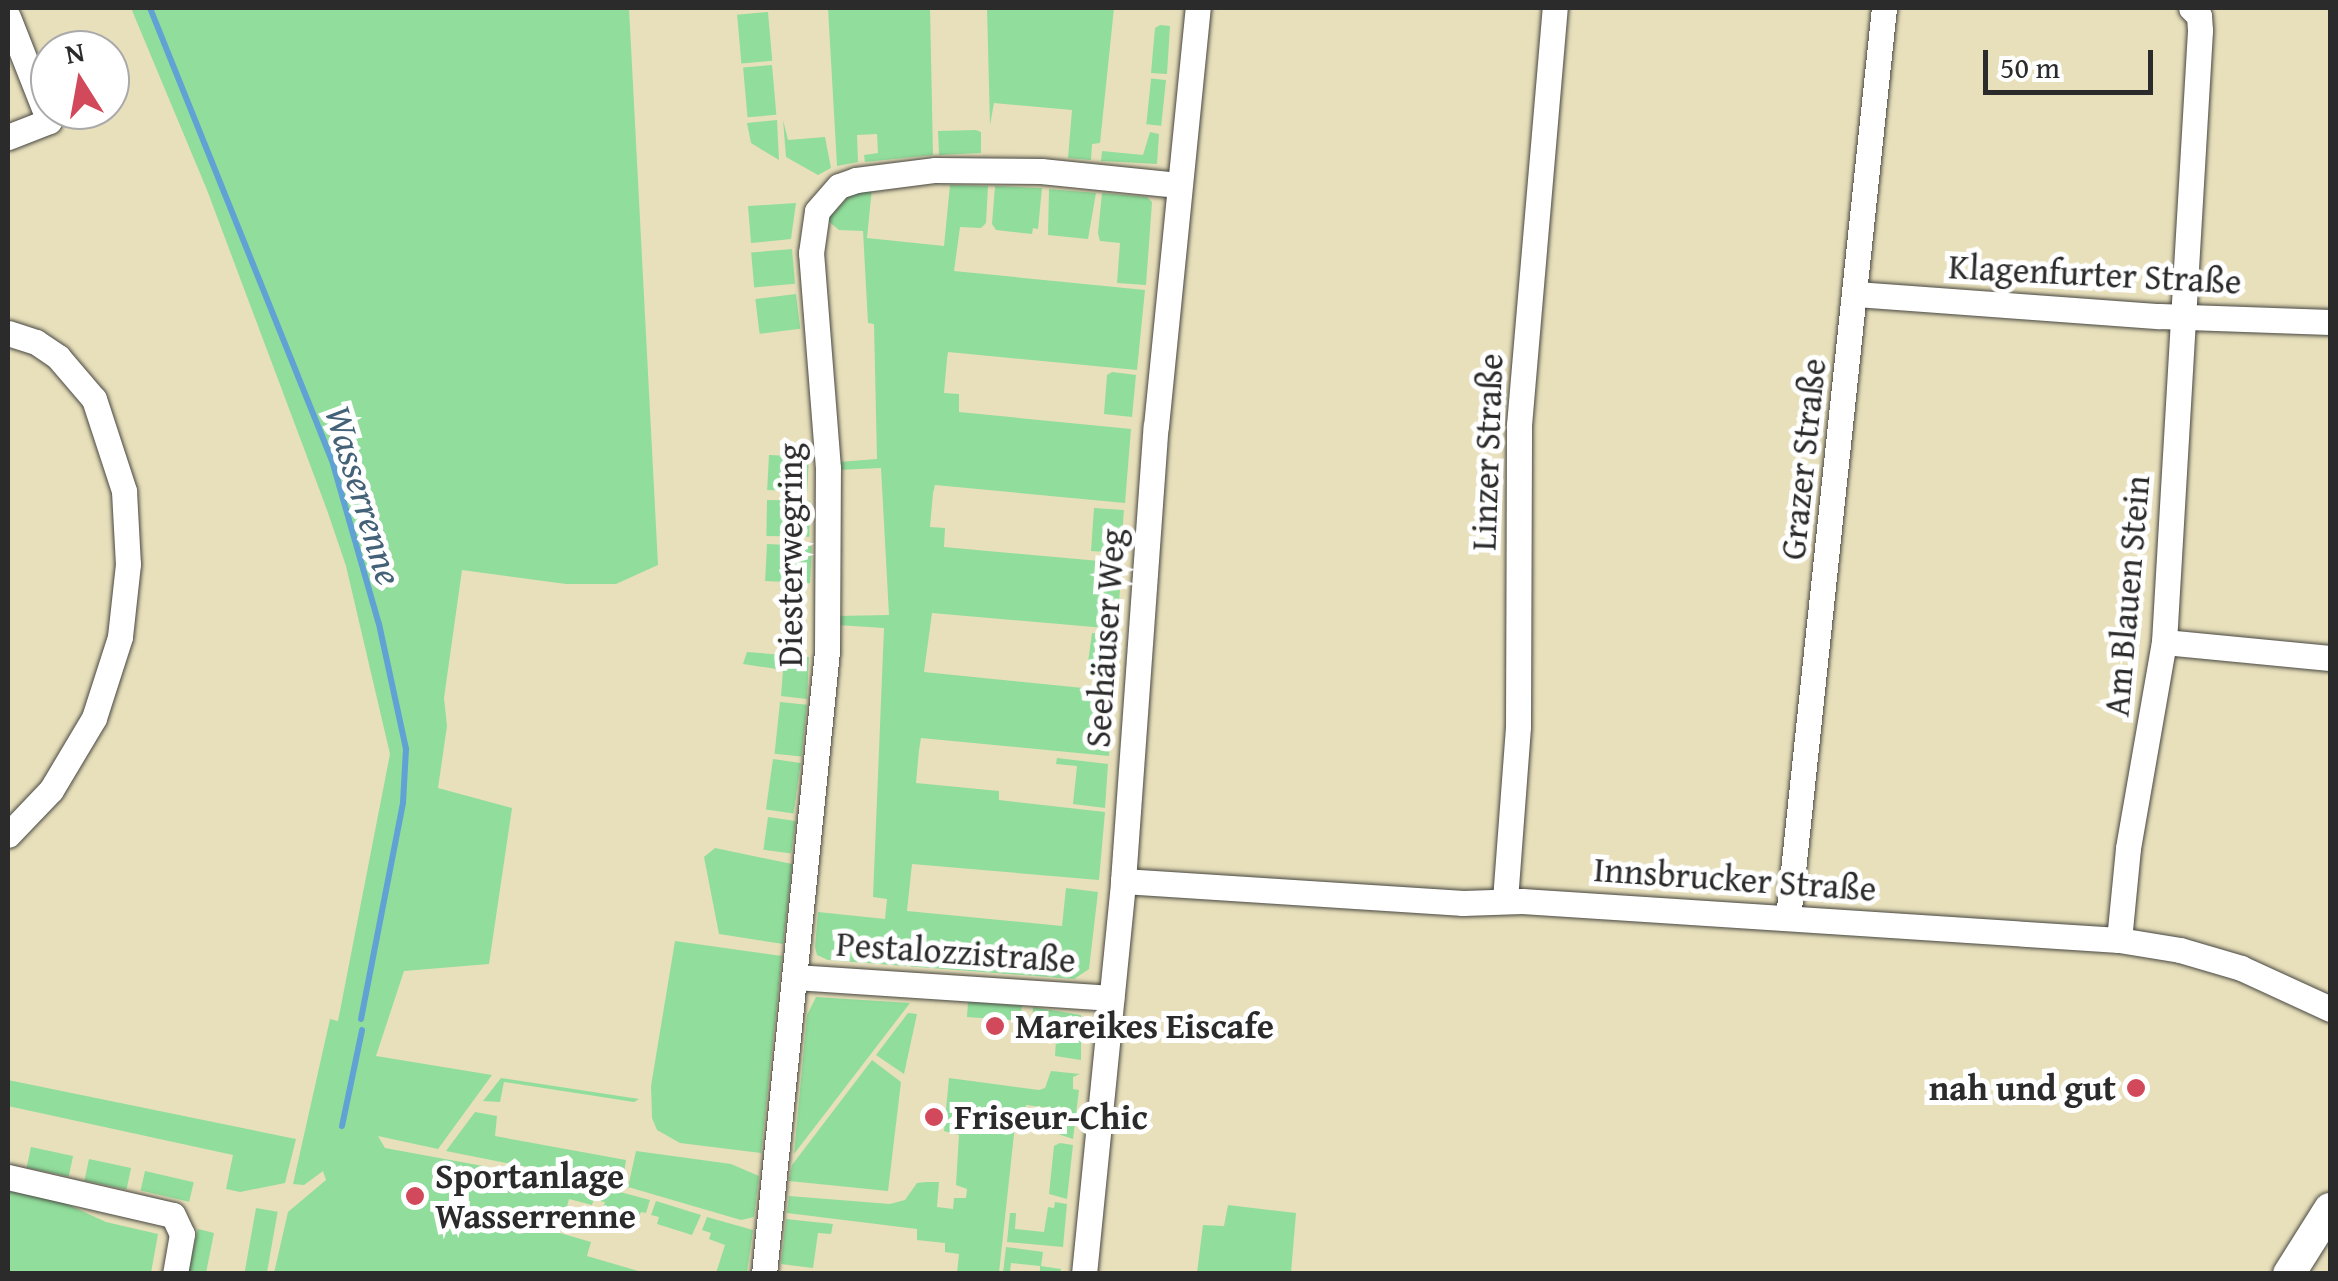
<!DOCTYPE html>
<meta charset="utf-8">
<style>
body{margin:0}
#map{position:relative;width:2338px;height:1281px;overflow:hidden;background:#e8e0bb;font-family:"Gentium Book Plus",serif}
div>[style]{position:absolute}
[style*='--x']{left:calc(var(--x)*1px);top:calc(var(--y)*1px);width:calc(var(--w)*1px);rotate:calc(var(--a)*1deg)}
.green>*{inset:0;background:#91dd9b;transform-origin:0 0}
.stream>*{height:6px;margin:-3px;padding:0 3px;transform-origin:3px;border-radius:3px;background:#60a2d4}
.roads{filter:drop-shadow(0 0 2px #474641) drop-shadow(0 0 2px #474641)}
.minor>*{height:25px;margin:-12.5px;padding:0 12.5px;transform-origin:12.5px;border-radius:12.5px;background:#fff}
.major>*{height:32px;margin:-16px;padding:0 16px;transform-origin:16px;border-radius:16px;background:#fff}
.dots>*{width:28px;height:28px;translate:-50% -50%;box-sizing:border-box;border:5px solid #fff;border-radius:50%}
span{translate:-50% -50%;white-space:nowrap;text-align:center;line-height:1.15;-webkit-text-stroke:10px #fff;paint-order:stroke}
.street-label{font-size:35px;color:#2b2b2b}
.poi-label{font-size:35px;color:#2b2b2b;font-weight:700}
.left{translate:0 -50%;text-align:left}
.right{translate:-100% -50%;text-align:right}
.water-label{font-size:38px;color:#436177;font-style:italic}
.frame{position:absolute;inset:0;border:10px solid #2b2b2b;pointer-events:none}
.north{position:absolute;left:30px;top:30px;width:100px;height:100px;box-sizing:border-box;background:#fff;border:2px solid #aaa;border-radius:50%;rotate:349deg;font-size:28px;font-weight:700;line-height:40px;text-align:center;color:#2b2b2b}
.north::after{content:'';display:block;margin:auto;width:35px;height:45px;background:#d1495b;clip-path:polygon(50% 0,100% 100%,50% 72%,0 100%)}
.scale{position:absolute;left:1983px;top:50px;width:170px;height:45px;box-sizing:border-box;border:5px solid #2b2b2b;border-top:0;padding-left:12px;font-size:30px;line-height:35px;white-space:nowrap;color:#2b2b2b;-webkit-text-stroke:8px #fff;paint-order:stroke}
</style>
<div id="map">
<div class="green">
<i style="clip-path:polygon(131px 8px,629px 8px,658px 565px,616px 584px,566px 584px,462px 570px,444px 698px,447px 726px,438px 788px,512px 808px,489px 964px,404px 971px,376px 1056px,492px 1075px,438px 1149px,378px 1136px,385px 1148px,598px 1187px,592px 1205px,569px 1199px,560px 1233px,591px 1242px,587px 1256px,645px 1273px,274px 1273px,288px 1212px,326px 1180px,323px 1171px,304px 1185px,293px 1184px,330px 1019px,338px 1021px,390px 754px,346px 566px,327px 510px,207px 190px)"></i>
<i style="clip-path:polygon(828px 8px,930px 8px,933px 155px,865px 162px,864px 155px,878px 153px,877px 134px,857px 135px,858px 162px,837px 166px)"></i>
<i style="clip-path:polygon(987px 8px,1114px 8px,1100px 143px,1092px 144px,1091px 160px,1068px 158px,1072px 110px,994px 103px,990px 125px)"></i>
<i style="left:768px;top:12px;width:49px;height:31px;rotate:85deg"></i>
<i style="clip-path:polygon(1160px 25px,1170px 26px,1167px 74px,1151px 73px,1155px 28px)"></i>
<i style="left:772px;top:65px;width:50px;height:29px;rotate:85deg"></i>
<i style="left:1166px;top:80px;width:46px;height:15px;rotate:96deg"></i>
<i style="clip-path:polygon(777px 120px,779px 160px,751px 143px,747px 123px)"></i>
<i style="clip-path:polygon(783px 120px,788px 140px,825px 137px,831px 168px,818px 175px,786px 157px)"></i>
<i style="clip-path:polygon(976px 130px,981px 132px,981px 153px,939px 155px,938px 131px)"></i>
<i style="clip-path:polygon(1150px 132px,1159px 134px,1157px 164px,1101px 161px,1102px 151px,1143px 155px)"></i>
<i style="clip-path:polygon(950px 185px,988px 186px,986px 223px,981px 228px,960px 227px,954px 271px,1145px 290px,1137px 370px,948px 352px,947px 359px,944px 393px,959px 394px,959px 412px,1131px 429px,1125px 503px,935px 485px,933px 493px,930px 527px,945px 528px,944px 547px,1122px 563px,1117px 629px,932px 613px,924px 672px,1113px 691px,1109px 756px,921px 738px,919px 750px,916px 783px,999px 791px,999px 800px,1105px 812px,1099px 880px,912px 864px,907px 911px,1062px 926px,1066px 888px,1098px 892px,1089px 969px,1074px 979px,828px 960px,817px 955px,815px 947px,818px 912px,885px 919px,887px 899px,873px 897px,884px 628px,837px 625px,837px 616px,889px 615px,881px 468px,838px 470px,838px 462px,877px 459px,874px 324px,868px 323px,863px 231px,839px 230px,827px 220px,851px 194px,872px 188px,867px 238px,944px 246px)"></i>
<i style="clip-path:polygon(995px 186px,1042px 188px,1038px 229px,1033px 228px,1032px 234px,996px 230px,992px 224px)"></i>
<i style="clip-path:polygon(1049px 189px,1096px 193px,1088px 239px,1048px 235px)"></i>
<i style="clip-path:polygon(1102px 193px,1147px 197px,1152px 202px,1146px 285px,1117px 283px,1120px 243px,1100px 241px,1098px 233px)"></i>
<i style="clip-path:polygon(796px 203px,791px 239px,751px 243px,748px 206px)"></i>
<i style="left:792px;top:249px;width:35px;height:41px;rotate:85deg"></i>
<i style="left:796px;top:294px;width:35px;height:41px;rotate:83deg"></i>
<i style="clip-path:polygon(1112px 372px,1136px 375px,1132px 417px,1104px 414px,1107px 375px)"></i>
<i style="left:769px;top:455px;width:40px;height:35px;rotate:3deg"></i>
<i style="left:767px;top:500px;width:43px;height:36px;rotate:1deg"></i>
<i style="left:1094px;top:508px;width:30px;height:43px;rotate:4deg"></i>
<i style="left:767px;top:544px;width:45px;height:37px;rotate:3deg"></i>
<i style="clip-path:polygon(1092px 633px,1118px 636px,1114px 682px,1097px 680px,1087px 670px)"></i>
<i style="clip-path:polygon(747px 652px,809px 657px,807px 699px,781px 696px,783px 670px,743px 664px)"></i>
<i style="left:780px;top:702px;width:27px;height:52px;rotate:6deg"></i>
<i style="clip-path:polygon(1057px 758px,1108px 764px,1105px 808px,1073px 804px,1077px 766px,1056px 764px)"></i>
<i style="left:773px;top:759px;width:28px;height:51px;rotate:8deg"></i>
<i style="left:768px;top:817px;width:28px;height:33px;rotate:8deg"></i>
<i style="clip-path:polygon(715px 848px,792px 864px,783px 944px,719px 934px,704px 857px)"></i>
<i style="clip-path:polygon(675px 941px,782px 956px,761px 1153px,680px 1143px,657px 1130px,652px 1118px,651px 1086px)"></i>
<i style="clip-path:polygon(816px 997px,910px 1003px,794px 1154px,807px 1015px)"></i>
<i style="left:968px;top:1002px;width:54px;height:15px;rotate:4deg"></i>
<i style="clip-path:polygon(1033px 1007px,1081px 1015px,1081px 1060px,1055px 1056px,1057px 1023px,1032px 1021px)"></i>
<i style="clip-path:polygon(908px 1013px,917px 1014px,904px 1074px,876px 1055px)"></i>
<i style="clip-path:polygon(872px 1060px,901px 1082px,888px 1191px,789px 1181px,792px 1165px)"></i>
<i style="clip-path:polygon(1051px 1071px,1080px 1074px,1073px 1077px,1073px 1089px,1079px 1090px,1073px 1139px,1055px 1133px,1057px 1109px,1026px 1105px,1024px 1125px,1015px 1125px,999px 1273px,957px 1273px,959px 1254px,945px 1252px,945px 1243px,917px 1240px,917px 1229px,787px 1213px,789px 1196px,890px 1204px,905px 1200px,917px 1183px,926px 1182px,939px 1182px,937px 1207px,953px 1209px,954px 1198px,966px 1198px,967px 1189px,956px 1185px,959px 1135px,944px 1131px,949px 1078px,1039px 1090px,1045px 1088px)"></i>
<i style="clip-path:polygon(501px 1078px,639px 1099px,634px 1102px,504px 1082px,500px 1102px,483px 1101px)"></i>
<i style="clip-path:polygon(8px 1080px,296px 1139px,285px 1183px,240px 1192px,226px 1189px,233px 1155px,8px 1106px)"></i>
<i style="clip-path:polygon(475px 1112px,497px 1116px,495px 1136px,626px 1160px,622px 1186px,446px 1151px)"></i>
<i style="clip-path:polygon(1060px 1143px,1073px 1145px,1067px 1199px,1049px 1194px,1054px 1146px)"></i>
<i style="left:31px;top:1147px;width:43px;height:21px;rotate:12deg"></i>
<i style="clip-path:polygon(636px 1151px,731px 1164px,759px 1176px,754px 1217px,741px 1220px,628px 1187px)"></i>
<i style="left:89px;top:1159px;width:43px;height:22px;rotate:12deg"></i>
<i style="left:145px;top:1171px;width:50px;height:20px;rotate:13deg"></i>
<i style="clip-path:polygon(29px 1187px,106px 1222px,158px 1234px,151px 1273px,8px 1274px,8px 1191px,27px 1195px)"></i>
<i style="clip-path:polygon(605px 1188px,650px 1200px,646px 1213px,641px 1212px,638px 1219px,603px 1208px,605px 1202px,600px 1201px)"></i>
<i style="clip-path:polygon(656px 1201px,701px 1215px,692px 1235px,657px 1224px,659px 1217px,651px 1215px)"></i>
<i style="clip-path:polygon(1055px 1202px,1067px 1204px,1063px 1247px,1007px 1242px,1010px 1213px,1016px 1213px,1015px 1229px,1044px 1232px,1048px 1207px,1054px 1208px)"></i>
<i style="clip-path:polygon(1228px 1205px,1296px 1213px,1291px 1273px,1197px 1273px,1203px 1225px,1224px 1226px)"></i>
<i style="left:256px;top:1208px;width:22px;height:66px;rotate:10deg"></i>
<i style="clip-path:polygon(707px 1217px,753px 1230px,747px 1273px,716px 1273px,725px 1245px,709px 1239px,711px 1233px,702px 1230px)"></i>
<i style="clip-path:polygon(786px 1219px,833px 1224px,831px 1234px,818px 1233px,813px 1268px,781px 1264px)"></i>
<i style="clip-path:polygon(198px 1229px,214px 1233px,206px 1273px,188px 1273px)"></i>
<i style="clip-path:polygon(1006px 1247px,1043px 1252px,1041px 1266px,1061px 1269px,1060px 1273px,1040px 1273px,1040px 1266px,1011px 1263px,1010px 1273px,1003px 1273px)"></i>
</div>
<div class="stream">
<i style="--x:150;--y:8;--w:491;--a:68.1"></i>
<i style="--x:333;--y:464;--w:166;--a:74"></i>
<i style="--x:379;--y:624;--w:128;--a:77.8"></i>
<i style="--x:406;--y:749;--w:54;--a:93.2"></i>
<i style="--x:403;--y:803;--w:220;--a:101"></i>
<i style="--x:342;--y:1126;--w:98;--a:-78.2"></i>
</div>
<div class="roads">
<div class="minor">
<i style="--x:8;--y:17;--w:112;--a:68.5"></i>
<i style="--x:49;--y:121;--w:44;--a:158.7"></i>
<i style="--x:1856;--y:294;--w:304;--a:4.2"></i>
<i style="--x:2159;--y:316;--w:171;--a:2"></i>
<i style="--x:8;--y:333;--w:29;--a:18"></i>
<i style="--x:36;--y:342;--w:27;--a:34"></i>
<i style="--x:58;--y:357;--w:55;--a:49.4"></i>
<i style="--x:94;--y:399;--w:97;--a:71.9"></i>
<i style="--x:124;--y:491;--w:73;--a:86.9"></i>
<i style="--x:128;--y:564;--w:73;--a:96.3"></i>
<i style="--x:120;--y:637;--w:85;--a:107.8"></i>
<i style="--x:94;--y:718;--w:84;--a:120.8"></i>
<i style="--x:51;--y:790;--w:62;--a:133.7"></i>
<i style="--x:2164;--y:642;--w:167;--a:5.5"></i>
<i style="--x:1123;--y:881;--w:341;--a:3.7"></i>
<i style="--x:1463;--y:903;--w:59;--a:-1.9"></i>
<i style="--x:1522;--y:901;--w:598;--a:3.74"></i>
<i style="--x:2119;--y:940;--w:62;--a:9.3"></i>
<i style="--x:2180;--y:950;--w:64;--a:16.4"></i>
<i style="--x:2241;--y:968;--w:98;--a:24.7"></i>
<i style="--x:1505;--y:900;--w:174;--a:-85.7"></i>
<i style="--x:1518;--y:726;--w:301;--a:-89.8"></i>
<i style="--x:1519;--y:425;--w:419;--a:-85.1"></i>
<i style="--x:1788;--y:918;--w:915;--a:-83.98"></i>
<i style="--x:2119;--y:940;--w:92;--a:-84.4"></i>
<i style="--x:2128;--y:848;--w:209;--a:-80.1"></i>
<i style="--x:2164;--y:642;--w:613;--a:-86.63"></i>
<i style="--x:2200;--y:30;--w:14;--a:-94"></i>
<i style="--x:2199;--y:16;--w:11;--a:-135"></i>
<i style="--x:796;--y:977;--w:316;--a:3.8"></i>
<i style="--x:8;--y:1177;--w:169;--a:13"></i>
<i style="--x:173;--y:1215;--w:21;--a:65"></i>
<i style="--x:182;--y:1234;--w:41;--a:99.9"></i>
<i style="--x:764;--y:1274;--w:625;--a:-84.22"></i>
<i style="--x:827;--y:652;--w:184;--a:-89.7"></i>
<i style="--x:828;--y:468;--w:216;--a:-94.5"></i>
<i style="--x:811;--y:253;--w:42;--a:-81.9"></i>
<i style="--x:817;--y:211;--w:33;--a:-49"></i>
<i style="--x:839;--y:186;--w:18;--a:-19"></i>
<i style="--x:856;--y:180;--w:80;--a:-7.2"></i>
<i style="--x:935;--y:170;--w:106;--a:0.5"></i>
<i style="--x:1041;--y:171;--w:138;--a:5.8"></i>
<i style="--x:1084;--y:1274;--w:395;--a:-84.3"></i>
<i style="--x:1123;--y:881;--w:456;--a:-85.9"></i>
<i style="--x:1156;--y:426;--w:420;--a:-84.3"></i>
</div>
<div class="major">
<i style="--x:2289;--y:1274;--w:77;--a:-57.8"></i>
</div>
</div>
<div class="dots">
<i style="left:995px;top:1026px;background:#d1495b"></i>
<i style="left:2136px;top:1088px;background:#d1495b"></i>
<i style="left:934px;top:1117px;background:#d1495b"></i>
<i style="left:415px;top:1196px;background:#d1495b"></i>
</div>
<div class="street-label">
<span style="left:2095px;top:274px;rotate:3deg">Klagenfurter Straße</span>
<span style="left:1487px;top:452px;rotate:-88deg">Linzer Straße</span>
<span style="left:1803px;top:459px;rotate:-84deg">Grazer Straße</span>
<span style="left:790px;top:555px;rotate:-90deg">Diesterwegring</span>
<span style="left:2127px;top:596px;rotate:-85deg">Am Blauen Stein</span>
<span style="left:1105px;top:638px;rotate:-86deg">Seehäuser Weg</span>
<span style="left:1735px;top:879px;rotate:4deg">Innsbrucker Straße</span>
<span style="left:956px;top:952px;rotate:4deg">Pestalozzistraße</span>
</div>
<div class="poi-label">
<span class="left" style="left:1015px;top:1026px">Mareikes Eiscafe</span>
<span class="right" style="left:2116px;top:1088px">nah und gut</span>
<span class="left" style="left:954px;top:1117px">Friseur-Chic</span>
<span class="left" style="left:435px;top:1196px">Sportanlage<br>Wasserrenne</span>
</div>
<div class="water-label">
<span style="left:364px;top:495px;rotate:73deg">Wasserrenne</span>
</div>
<div class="frame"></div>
<div class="north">N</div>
<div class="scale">50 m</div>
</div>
